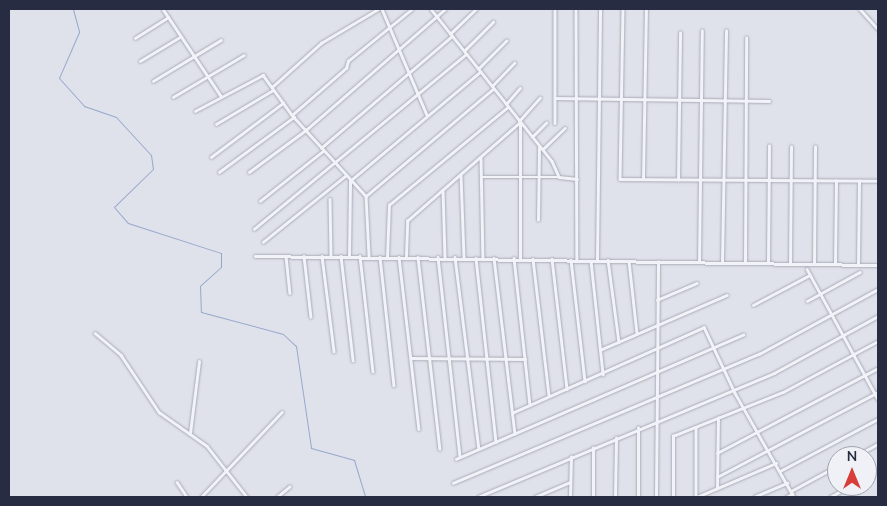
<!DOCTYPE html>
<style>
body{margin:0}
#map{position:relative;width:887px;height:506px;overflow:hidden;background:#dfe2ea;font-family:"Nunito Sans",sans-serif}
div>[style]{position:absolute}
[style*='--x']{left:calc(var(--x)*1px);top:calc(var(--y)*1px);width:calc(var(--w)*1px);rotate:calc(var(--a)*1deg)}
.stream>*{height:1px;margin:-0.5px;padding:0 0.5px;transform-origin:0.5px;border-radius:0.5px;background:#97a8cd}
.roads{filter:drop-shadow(0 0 1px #a8abb8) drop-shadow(0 0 1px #a8abb8)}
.street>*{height:2.5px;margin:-1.25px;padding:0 1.25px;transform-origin:1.25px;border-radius:1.25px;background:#f2f3f8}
span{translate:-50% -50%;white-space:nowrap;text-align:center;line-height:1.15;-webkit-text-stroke:4px #eff1f7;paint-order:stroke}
.frame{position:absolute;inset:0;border:10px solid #272c42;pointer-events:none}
.north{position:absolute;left:827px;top:446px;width:50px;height:50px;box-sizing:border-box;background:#eff1f7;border:1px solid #9fa2af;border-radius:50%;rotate:0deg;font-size:14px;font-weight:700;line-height:20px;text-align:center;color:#272c42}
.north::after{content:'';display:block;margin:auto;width:18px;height:22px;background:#d93d3a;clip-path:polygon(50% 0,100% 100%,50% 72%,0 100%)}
</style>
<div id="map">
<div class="stream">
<i style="--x:73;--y:9;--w:24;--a:75"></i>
<i style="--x:79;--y:32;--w:50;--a:113.5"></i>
<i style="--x:59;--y:78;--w:38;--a:48"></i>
<i style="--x:84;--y:106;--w:34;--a:19"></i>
<i style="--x:116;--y:117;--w:52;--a:47.4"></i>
<i style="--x:151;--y:155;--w:14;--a:82"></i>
<i style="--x:153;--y:169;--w:54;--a:135.7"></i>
<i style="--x:114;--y:207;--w:21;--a:49"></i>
<i style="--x:128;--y:223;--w:98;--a:17.9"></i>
<i style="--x:221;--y:253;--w:14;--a:90"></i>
<i style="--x:221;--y:267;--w:28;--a:138"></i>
<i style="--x:200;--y:286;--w:26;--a:88"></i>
<i style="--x:201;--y:312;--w:85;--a:15"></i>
<i style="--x:283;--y:334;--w:18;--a:43"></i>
<i style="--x:296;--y:346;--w:103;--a:81.6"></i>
<i style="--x:311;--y:448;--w:45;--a:15.6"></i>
<i style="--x:354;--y:460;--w:39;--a:73"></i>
</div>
<div class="roads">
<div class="street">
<i style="--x:163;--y:9;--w:105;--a:56.3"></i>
<i style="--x:382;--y:9;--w:115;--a:67"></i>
<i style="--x:431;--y:9;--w:194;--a:51.5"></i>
<i style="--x:552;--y:161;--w:17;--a:66"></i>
<i style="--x:559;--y:177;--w:18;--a:6"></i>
<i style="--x:555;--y:9;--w:114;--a:90"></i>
<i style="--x:576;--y:9;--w:251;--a:89.8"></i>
<i style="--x:623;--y:9;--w:170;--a:91"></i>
<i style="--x:620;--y:179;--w:258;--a:0.4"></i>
<i style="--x:860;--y:9;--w:27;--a:48"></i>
<i style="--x:450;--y:34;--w:36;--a:-44"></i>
<i style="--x:135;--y:38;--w:39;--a:-32"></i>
<i style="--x:464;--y:51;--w:41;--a:-45"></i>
<i style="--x:140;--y:61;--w:47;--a:-31"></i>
<i style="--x:478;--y:69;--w:40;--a:-45"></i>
<i style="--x:153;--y:81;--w:79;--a:-31.1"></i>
<i style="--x:492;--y:86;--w:32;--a:-46"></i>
<i style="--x:272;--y:87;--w:66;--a:-41.9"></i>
<i style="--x:321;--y:43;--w:66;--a:-30.8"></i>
<i style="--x:173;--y:97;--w:82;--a:-30.6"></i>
<i style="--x:555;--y:98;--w:214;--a:0.8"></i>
<i style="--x:506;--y:104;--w:21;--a:-49"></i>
<i style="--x:195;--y:111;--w:77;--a:-27.9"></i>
<i style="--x:263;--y:75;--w:49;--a:54.1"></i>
<i style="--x:292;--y:115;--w:110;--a:47.6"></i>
<i style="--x:366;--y:196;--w:60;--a:87.1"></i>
<i style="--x:292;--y:115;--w:72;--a:-41"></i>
<i style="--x:346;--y:68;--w:7;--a:-74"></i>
<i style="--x:348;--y:61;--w:82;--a:-39.1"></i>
<i style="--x:519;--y:121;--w:31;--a:-48"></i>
<i style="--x:216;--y:124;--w:66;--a:-30.8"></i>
<i style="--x:532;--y:137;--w:20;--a:-45"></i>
<i style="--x:321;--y:148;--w:172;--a:-40.5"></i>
<i style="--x:543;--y:149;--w:30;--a:-44"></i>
<i style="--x:211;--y:157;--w:90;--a:-36.9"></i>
<i style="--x:481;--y:158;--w:100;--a:88.9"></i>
<i style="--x:219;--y:172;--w:93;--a:-36.3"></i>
<i style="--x:249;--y:172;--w:71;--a:-36.4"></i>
<i style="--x:306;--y:130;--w:184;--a:-41"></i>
<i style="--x:461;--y:175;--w:83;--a:87.9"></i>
<i style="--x:481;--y:177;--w:78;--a:0"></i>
<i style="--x:643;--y:179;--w:170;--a:-89"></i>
<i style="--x:678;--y:180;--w:147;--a:-89.2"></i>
<i style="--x:443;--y:190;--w:67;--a:88.3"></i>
<i style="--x:366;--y:196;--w:166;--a:-40.1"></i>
<i style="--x:330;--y:199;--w:57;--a:89"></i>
<i style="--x:260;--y:201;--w:80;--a:-38.4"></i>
<i style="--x:538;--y:220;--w:73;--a:-89.2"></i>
<i style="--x:254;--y:229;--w:275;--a:-39.5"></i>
<i style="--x:263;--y:242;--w:105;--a:-38.8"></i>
<i style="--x:255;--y:256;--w:623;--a:0.83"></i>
<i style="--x:286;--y:256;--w:37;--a:84"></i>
<i style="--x:304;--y:256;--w:61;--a:83.5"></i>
<i style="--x:322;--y:256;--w:96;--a:82.8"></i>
<i style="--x:341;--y:256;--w:105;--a:83.4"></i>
<i style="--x:349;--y:256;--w:75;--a:-89.2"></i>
<i style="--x:350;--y:181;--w:170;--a:-40"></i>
<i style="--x:360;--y:256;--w:116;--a:83.6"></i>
<i style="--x:406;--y:256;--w:35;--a:-88"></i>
<i style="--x:407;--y:221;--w:150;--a:-41.2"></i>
<i style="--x:380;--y:257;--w:129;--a:83.8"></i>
<i style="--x:387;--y:257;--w:52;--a:-87.8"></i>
<i style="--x:389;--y:205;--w:154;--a:-39.5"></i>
<i style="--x:399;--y:257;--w:173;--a:83.4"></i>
<i style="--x:418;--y:257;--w:193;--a:83.5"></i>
<i style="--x:438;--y:257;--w:201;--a:83.7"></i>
<i style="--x:455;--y:257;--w:193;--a:82.9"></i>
<i style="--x:476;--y:258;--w:185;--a:83.8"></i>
<i style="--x:494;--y:258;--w:177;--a:83.2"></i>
<i style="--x:514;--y:258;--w:148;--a:83.8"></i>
<i style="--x:520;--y:258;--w:134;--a:-90"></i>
<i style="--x:533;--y:259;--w:138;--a:83.3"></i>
<i style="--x:552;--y:259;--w:131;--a:83.4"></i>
<i style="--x:571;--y:260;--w:122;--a:83.4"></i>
<i style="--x:597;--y:260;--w:251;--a:-89.3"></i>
<i style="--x:608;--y:260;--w:83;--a:82.4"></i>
<i style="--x:591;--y:261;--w:114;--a:83.9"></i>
<i style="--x:629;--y:261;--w:73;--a:83.7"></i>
<i style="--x:699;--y:262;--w:231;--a:-89.3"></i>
<i style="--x:722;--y:263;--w:232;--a:-89"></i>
<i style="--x:745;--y:263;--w:225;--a:-89.7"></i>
<i style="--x:768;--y:263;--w:117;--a:-89.5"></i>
<i style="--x:790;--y:263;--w:116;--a:-89.5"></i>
<i style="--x:814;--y:263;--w:116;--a:-89.5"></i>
<i style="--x:835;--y:264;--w:83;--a:-89.3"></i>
<i style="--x:858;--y:264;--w:83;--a:-89.3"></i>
<i style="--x:807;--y:269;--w:148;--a:61.4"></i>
<i style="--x:657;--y:300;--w:43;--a:-23"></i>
<i style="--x:807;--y:301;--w:60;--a:-28.7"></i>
<i style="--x:753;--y:305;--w:64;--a:-27.8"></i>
<i style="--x:95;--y:333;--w:34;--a:40"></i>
<i style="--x:121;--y:355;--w:69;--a:56.3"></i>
<i style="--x:159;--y:412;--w:59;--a:35.3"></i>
<i style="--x:207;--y:446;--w:65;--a:51.9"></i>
<i style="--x:600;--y:350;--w:138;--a:-23.4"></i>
<i style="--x:411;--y:358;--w:114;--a:0.5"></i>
<i style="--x:512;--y:413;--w:210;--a:-24.1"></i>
<i style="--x:704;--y:327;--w:73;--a:64.8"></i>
<i style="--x:735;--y:393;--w:120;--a:60.4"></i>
<i style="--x:696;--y:428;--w:69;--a:90"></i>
<i style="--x:190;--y:433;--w:72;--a:-82.8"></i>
<i style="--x:717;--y:453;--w:182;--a:-27.8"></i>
<i style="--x:856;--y:456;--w:25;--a:-29"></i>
<i style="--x:456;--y:459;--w:313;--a:-23.4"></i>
<i style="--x:780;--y:471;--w:111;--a:-28"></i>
<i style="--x:717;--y:477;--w:182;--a:-27.8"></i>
<i style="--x:867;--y:477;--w:13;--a:-32"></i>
<i style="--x:177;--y:482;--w:18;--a:56"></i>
<i style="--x:453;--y:483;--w:332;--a:-22.9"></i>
<i style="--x:759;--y:354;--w:136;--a:-28.6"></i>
<i style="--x:717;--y:489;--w:71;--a:-89.2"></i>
<i style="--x:791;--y:491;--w:52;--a:-28.5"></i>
<i style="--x:201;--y:497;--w:117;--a:-46.4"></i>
<i style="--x:277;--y:497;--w:16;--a:-40"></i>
<i style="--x:478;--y:497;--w:321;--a:-22.7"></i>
<i style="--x:774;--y:373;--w:119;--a:-28.7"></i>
<i style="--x:535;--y:497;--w:38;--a:-23"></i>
<i style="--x:570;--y:497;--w:40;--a:-88.6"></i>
<i style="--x:593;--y:497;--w:49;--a:-90"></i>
<i style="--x:615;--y:497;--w:59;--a:-89"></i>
<i style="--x:638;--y:497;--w:69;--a:-90"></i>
<i style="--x:656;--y:497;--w:235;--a:-89.5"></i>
<i style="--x:673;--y:497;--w:61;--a:-90"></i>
<i style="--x:673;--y:436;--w:118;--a:-21.8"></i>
<i style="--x:783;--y:392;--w:108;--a:-28.2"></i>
<i style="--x:697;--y:497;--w:86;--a:-23.3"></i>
<i style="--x:754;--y:497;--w:36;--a:-23"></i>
<i style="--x:786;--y:497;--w:7;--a:-27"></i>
<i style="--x:830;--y:497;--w:23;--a:-29"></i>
</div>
</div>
<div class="frame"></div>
<div class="north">N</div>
</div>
